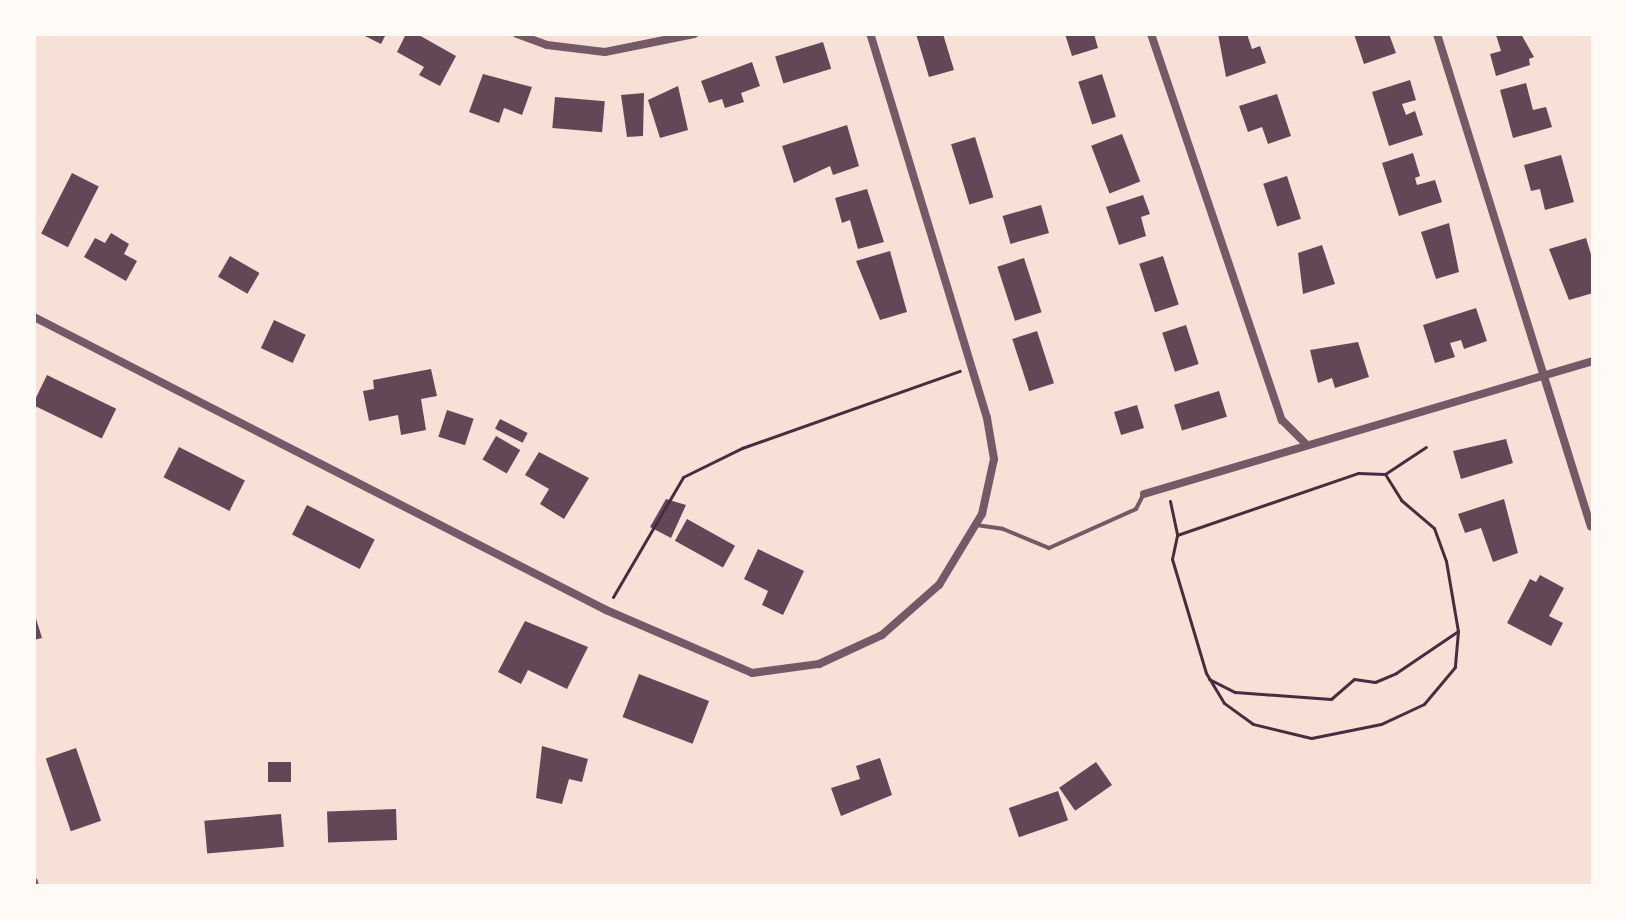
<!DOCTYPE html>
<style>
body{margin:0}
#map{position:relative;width:1627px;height:920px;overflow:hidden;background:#f7e1d7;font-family:Montserrat,sans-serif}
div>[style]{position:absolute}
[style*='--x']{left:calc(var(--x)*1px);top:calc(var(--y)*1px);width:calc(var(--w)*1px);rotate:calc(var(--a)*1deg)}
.building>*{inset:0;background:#644757;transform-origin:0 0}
.path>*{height:3px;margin:-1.5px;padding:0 1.5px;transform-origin:1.5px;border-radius:1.5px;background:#4a2c40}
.service>*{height:4px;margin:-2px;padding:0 2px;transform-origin:2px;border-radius:2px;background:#755966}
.minor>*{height:8px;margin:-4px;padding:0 4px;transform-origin:4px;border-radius:4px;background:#755966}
span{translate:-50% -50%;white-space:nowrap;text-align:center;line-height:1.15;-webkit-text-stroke:6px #fffaf5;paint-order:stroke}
.frame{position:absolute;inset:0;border:36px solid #fffaf5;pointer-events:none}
</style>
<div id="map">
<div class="building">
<i style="clip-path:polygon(361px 34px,386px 34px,381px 44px)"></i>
<i style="clip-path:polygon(406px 34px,417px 34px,456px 56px,440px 86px,419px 75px,424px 67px,397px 52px)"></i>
<i style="clip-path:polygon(916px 34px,943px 34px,954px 70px,929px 77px)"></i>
<i style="clip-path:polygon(1065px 34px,1094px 34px,1098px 48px,1072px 56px)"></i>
<i style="clip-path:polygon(1218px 34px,1247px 34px,1252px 49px,1260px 46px,1266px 63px,1226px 77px)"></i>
<i style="clip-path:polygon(1354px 34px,1389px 34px,1396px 53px,1364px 64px)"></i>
<i style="clip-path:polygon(1521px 34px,1534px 57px,1529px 59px,1530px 65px,1496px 76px,1490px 54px,1501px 51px,1496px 35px)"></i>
<i style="left:823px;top:42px;width:28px;height:50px;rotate:73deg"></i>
<i style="clip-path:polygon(752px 62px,760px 86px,741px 93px,744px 102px,725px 108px,722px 99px,709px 103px,701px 81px)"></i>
<i style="clip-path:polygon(483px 74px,532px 87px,522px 115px,504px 108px,499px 123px,469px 112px)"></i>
<i style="left:1102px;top:74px;width:45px;height:25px;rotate:72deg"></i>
<i style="clip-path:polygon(1410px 80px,1416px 100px,1402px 104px,1406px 115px,1415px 111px,1423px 135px,1389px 146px,1372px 92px)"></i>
<i style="clip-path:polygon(1526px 83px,1533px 110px,1546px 107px,1552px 127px,1513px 138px,1500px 90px)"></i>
<i style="clip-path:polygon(678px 86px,688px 130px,660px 138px,648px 100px)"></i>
<i style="clip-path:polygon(644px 93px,643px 136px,627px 137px,621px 95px)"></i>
<i style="clip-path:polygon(1277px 94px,1291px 136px,1268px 144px,1262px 127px,1248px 132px,1239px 106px)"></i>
<i style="left:555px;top:97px;width:50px;height:31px;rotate:5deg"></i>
<i style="clip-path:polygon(847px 125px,859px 166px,833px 175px,830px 166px,794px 183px,782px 146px)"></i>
<i style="left:1122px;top:134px;width:51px;height:33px;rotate:69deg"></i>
<i style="left:975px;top:137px;width:63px;height:25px;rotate:73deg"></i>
<i style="clip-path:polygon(1413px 153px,1420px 176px,1415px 178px,1417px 185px,1435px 180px,1442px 202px,1399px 216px,1382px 163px)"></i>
<i style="clip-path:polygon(1561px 155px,1574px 202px,1545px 210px,1540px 189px,1531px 191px,1524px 165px)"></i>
<i style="left:72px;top:173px;width:30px;height:68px;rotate:27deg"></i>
<i style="left:1287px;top:176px;width:45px;height:25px;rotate:72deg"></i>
<i style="clip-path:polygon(867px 189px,884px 242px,858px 249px,850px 220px,842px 223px,835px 198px)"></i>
<i style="clip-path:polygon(1143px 195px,1150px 214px,1141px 217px,1146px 236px,1119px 245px,1106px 207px)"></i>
<i style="left:1041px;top:205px;width:29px;height:40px;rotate:74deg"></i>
<i style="clip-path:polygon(1449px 223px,1459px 272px,1436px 279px,1421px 232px)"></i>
<i style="clip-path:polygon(111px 233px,129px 244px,124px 254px,137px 261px,126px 281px,84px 257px,95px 238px,105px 243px)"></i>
<i style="clip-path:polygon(1586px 238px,1593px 261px,1593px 293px,1569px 300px,1549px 249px)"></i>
<i style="clip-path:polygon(1322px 245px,1335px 284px,1303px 294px,1298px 253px)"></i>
<i style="clip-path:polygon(890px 251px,907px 312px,880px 320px,856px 261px)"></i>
<i style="left:230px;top:256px;width:34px;height:24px;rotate:30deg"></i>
<i style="left:1163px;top:256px;width:51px;height:25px;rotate:72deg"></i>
<i style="left:1024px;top:258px;width:57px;height:28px;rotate:72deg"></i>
<i style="clip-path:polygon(1476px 308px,1487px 341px,1464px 349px,1461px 340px,1450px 343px,1455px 357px,1435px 363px,1423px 325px)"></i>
<i style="left:274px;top:320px;width:35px;height:31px;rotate:25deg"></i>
<i style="left:1186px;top:325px;width:41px;height:25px;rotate:72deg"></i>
<i style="left:1037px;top:331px;width:55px;height:26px;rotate:72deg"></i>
<i style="clip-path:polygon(1358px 342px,1369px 377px,1335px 388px,1332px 378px,1318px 383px,1310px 350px)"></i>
<i style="clip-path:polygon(431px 369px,437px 396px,421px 399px,426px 430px,401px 435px,398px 415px,369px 421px,363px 391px,374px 389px,373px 380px)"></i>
<i style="left:47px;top:375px;width:77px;height:33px;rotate:26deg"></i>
<i style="left:1219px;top:391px;width:27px;height:47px;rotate:73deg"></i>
<i style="left:1137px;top:405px;width:24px;height:24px;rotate:73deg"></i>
<i style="left:447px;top:410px;width:28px;height:28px;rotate:18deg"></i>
<i style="left:500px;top:419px;width:31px;height:11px;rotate:27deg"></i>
<i style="left:496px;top:436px;width:28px;height:27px;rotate:30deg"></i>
<i style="clip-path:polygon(1506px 439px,1513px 463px,1461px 479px,1453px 451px)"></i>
<i style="left:179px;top:447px;width:74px;height:34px;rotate:27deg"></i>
<i style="clip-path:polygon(539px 452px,589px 478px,564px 519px,540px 504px,549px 489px,525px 475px)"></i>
<i style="clip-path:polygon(666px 499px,686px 505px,671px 538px,650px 527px)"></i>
<i style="clip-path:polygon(1504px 499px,1518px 553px,1493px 562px,1481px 528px,1465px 533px,1458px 514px)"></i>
<i style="left:307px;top:505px;width:76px;height:33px;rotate:27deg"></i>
<i style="left:687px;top:519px;width:55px;height:25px;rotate:29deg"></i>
<i style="clip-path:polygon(758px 549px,804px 571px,783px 615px,762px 605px,768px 591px,744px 579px)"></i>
<i style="clip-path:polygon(1540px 575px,1564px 588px,1549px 616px,1563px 623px,1551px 646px,1507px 623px,1530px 579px,1536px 582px)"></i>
<i style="clip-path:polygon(34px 612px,42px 638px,34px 640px)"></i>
<i style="clip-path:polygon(525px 621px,588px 647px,567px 689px,528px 670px,521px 684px,498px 672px)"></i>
<i style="left:639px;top:674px;width:75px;height:46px;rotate:21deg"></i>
<i style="clip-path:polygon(542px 746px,588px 759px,582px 782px,569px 779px,562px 804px,536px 798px)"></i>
<i style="left:76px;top:748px;width:77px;height:32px;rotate:71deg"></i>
<i style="clip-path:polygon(880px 758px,892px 795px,841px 816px,831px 788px,860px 779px,856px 766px)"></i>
<i style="left:291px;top:762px;width:20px;height:23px;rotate:90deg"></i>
<i style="left:1096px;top:762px;width:28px;height:45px;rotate:55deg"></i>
<i style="left:1058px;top:791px;width:31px;height:52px;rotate:71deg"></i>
<i style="left:396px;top:809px;width:31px;height:69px;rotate:88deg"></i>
<i style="left:281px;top:814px;width:33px;height:77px;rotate:85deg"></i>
</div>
<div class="path">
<i style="--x:1385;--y:474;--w:31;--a:58"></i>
<i style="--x:1401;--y:500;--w:43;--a:40.3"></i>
<i style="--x:1434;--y:528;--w:35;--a:70"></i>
<i style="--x:1446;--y:561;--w:71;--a:80.3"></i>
<i style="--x:1458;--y:631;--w:36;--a:95"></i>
<i style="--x:1455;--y:667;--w:48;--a:130"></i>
<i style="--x:1424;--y:704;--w:47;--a:155.1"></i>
<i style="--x:1381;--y:724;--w:71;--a:168.7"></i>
<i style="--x:1311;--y:738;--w:60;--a:-166.4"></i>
<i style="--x:1253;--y:724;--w:36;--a:-144"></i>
<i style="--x:1224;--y:703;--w:35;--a:-121"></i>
<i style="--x:1206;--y:673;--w:119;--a:-106.6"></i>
<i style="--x:1172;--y:559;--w:25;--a:-78"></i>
<i style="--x:1177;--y:535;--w:191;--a:-18.9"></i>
<i style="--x:1358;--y:473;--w:27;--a:2"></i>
<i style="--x:1385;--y:474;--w:49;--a:-33.4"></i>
<i style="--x:1170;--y:501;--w:35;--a:78"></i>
<i style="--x:613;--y:597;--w:139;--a:-59.7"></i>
<i style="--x:683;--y:477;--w:66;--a:-26.2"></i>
<i style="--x:742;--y:448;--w:231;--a:-19.5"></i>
<i style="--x:1209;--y:679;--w:29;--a:27"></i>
<i style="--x:1235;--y:692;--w:96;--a:4.2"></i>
<i style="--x:1331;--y:699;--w:30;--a:-41"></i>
<i style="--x:1354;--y:679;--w:21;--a:8"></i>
<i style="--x:1375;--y:682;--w:23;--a:-23"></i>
<i style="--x:1396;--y:673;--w:75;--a:-34.1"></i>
</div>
<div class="service">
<i style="--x:976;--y:525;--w:27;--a:8"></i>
<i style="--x:1003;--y:529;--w:50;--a:22.4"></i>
<i style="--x:1049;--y:548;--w:95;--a:-24.1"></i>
<i style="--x:1136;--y:509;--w:16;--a:-63"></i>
</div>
<div class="minor">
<i style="--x:517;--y:34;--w:32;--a:20"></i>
<i style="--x:547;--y:45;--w:58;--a:6.9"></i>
<i style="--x:605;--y:52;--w:91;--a:-11.4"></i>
<i style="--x:1151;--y:34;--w:408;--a:71.3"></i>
<i style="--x:1282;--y:420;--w:35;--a:45"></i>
<i style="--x:1437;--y:34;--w:516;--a:72.65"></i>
<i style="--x:34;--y:317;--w:643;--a:27.12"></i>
<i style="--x:606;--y:610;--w:159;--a:23.3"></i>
<i style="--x:752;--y:673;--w:68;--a:-7.7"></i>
<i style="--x:819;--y:664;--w:69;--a:-24.7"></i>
<i style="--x:882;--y:635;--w:76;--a:-41.3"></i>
<i style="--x:939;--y:585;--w:83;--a:-58.8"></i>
<i style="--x:982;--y:514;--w:56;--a:-77.7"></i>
<i style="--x:994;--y:459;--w:42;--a:-99.7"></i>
<i style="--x:987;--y:418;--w:401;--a:-106.9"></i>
<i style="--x:1144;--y:494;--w:468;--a:-16.5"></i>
<i style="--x:34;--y:882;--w:4;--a:76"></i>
</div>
<div class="frame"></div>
</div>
